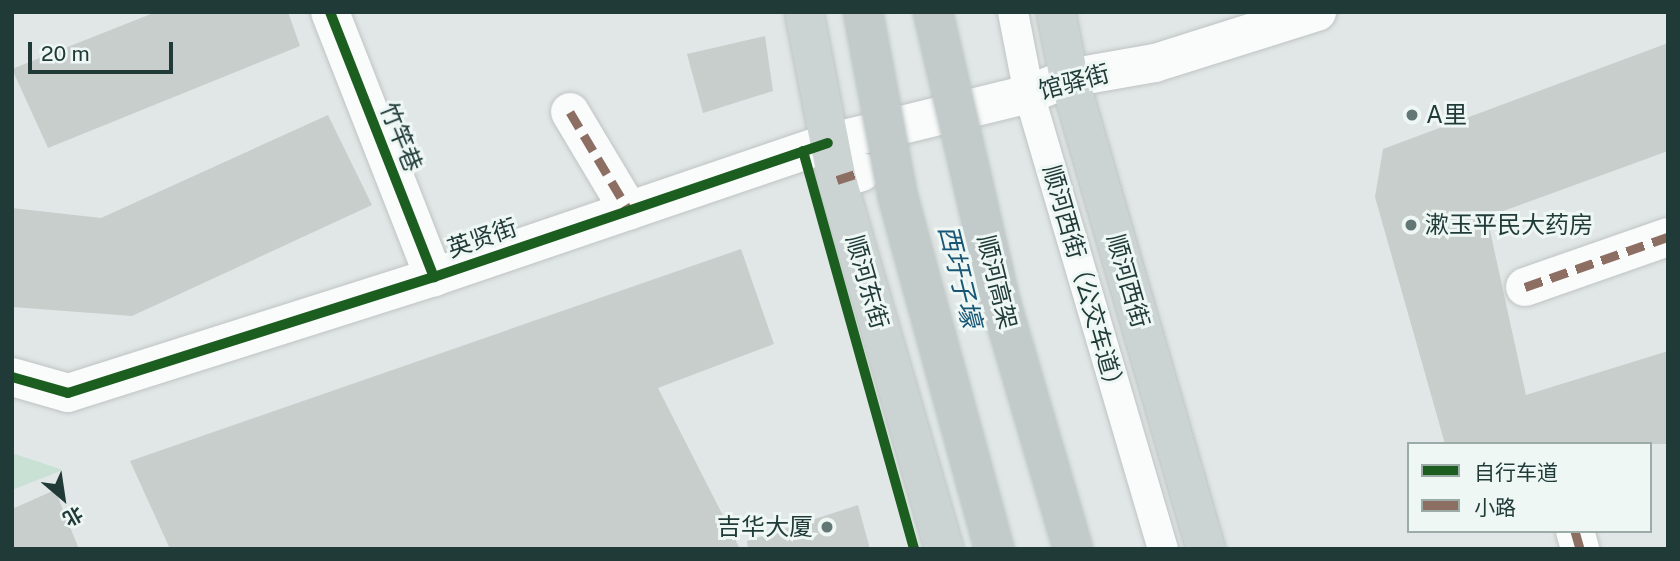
<!DOCTYPE html>
<meta charset="utf-8">
<style>
body{margin:0}
#map{position:relative;width:1680px;height:561px;overflow:hidden;background:#e1e7e6;font-family:"Public Sans","Noto Sans SC",sans-serif}
div>[style]{position:absolute}
[style*='--x']{left:calc(var(--x)*1px);top:calc(var(--y)*1px);width:calc(var(--w)*1px);rotate:calc(var(--a)*1deg)}
.green>*{inset:0;background:#c9e1d5}
.building>*{inset:0;background:#c8cecc}
.roads{filter:drop-shadow(0 0 2px #bec4c3) drop-shadow(0 0 2px #bec4c3)}
.service>*{height:30px;margin:-15px;padding:0 15px;transform-origin:15px;border-radius:15px;background:#fafbfb}
.minor>*{height:38px;margin:-19px;padding:0 19px;transform-origin:19px;border-radius:19px;background:#fafbfb}
.tertiary>*{height:38px;margin:-19px;padding:0 19px;transform-origin:19px;border-radius:19px;background:#fafbfb}
.secondary>*{height:38px;margin:-19px;padding:0 19px;transform-origin:19px;border-radius:19px;background:#fafbfb}
.primary>*{height:38px;margin:-19px;padding:0 19px;transform-origin:19px;border-radius:19px;background:#ccd4d3}
.bridges{filter:drop-shadow(0 0 2px #bbc4c3) drop-shadow(0 0 2px #bbc4c3)}
.trunk-bridge>*{height:38px;margin:-19px;padding:0 19px;transform-origin:19px;border-radius:19px;background:#c2caca}
.quiet>*{height:9px;margin-top:-4.5px;transform-origin:0;background:repeating-linear-gradient(90deg,#8d6e63 0 18px,transparent 0 27px)}
.cycleway>*{height:10px;margin:-5px;padding:0 5px;transform-origin:5px;border-radius:5px;background:#1b5e20}
.dots>*{width:19px;height:19px;translate:-50% -50%;box-sizing:border-box;border:4px solid #eef7f4;border-radius:50%}
span{translate:-50% -50%;white-space:nowrap;text-align:center;line-height:1.15;-webkit-text-stroke:6px #eef7f4;paint-order:stroke}
.street-label{font-size:24px;color:#1f3a37}
.poi-label{font-size:24px;color:#1f3a37}
.left{translate:0 -50%;text-align:left}
.right{translate:-100% -50%;text-align:right}
.water-label{font-size:26px;color:#195676;font-style:italic}
.frame{position:absolute;inset:0;border:14px solid #1f3a37;pointer-events:none}
.legend{position:absolute;left:1407px;top:442px;width:245px;height:91px;box-sizing:border-box;background:#eef7f4;border:2px solid #9baba8;margin:0;padding:9px 12px;list-style:none;font-size:21px;color:#1f3a37}
.legend li{display:flex;align-items:center;gap:14px;height:35px}
.legend b{width:35px;border:2px solid #9baba8}
.north{position:absolute;left:28px;top:463px;width:70px;height:70px;-webkit-text-stroke:5px #eef7f4;paint-order:stroke;rotate:151deg;font-size:19px;font-weight:700;line-height:28px;text-align:center;color:#1f3a37}
.north::after{content:'';display:block;margin:auto;width:24px;height:32px;background:#1f3a37;clip-path:polygon(50% 0,100% 100%,50% 72%,0 100%)}
.scale{position:absolute;left:28px;top:42px;width:145px;height:32px;box-sizing:border-box;border:4px solid #1f3a37;border-top:0;padding-left:9px;font-size:21px;line-height:24px;white-space:nowrap;color:#1f3a37;-webkit-text-stroke:5px #eef7f4;paint-order:stroke}
</style>
<div id="map">
<div class="green">
<i style="clip-path:polygon(12px 453px,63px 470px,12px 490px)"></i>
</div>
<div class="building">
<i style="clip-path:polygon(156px 12px,288px 12px,300px 46px,48px 148px,12px 69px)"></i>
<i style="clip-path:polygon(765px 36px,773px 91px,703px 113px,687px 54px)"></i>
<i style="clip-path:polygon(1668px 43px,1668px 151px,1487px 217px,1526px 395px,1668px 351px,1668px 444px,1445px 444px,1375px 197px,1383px 149px)"></i>
<i style="clip-path:polygon(328px 115px,372px 205px,132px 316px,12px 307px,12px 208px,101px 218px)"></i>
<i style="clip-path:polygon(741px 249px,774px 344px,658px 388px,740px 549px,170px 549px,130px 461px)"></i>
<i style="clip-path:polygon(55px 490px,79px 549px,12px 549px,12px 509px)"></i>
<i style="clip-path:polygon(858px 505px,870px 549px,748px 549px,747px 541px)"></i>
</div>
<div class="roads">
<div class="service">
<i style="--x:1013;--y:12;--w:84;--a:79"></i>
<i style="--x:1029;--y:94;--w:474;--a:73.6"></i>
</div>
<div class="minor">
<i style="--x:330;--y:12;--w:285;--a:68.6"></i>
<i style="--x:570;--y:112;--w:115;--a:59.2"></i>
<i style="--x:837;--y:180;--w:26;--a:-18"></i>
<i style="--x:1525;--y:287;--w:151;--a:-19.3"></i>
<i style="--x:1575;--y:531;--w:19;--a:74"></i>
</div>
<div class="tertiary">
<i style="--x:12;--y:377;--w:58;--a:15.9"></i>
<i style="--x:68;--y:393;--w:384;--a:-17.6"></i>
<i style="--x:434;--y:277;--w:416;--a:-18.8"></i>
</div>
<div class="secondary">
<i style="--x:828;--y:143;--w:207;--a:-13.7"></i>
<i style="--x:1029;--y:94;--w:43;--a:-21.8"></i>
<i style="--x:1069;--y:78;--w:87;--a:-9.9"></i>
<i style="--x:1155;--y:63;--w:170;--a:-17.5"></i>
</div>
<div class="primary">
<i style="--x:804;--y:12;--w:171;--a:78.9"></i>
<i style="--x:837;--y:180;--w:384;--a:73.8"></i>
<i style="--x:1056;--y:12;--w:67;--a:78.9"></i>
<i style="--x:1069;--y:78;--w:491;--a:73.8"></i>
</div>
</div>
<div class="bridges">
<div class="trunk-bridge">
<i style="--x:863;--y:12;--w:188;--a:79.3"></i>
<i style="--x:898;--y:197;--w:365;--a:74.7"></i>
<i style="--x:933;--y:12;--w:300;--a:76.9"></i>
<i style="--x:1001;--y:304;--w:255;--a:73.6"></i>
</div>
</div>
<div class="quiet">
<i style="--x:570;--y:112;--w:115;--a:59.2"></i>
<i style="--x:837;--y:180;--w:26;--a:-18"></i>
<i style="--x:1525;--y:287;--w:151;--a:-19.3"></i>
<i style="--x:1575;--y:531;--w:19;--a:74"></i>
</div>
<div class="cycleway">
<i style="--x:330;--y:12;--w:285;--a:68.6"></i>
<i style="--x:803;--y:151;--w:413;--a:74.4"></i>
<i style="--x:12;--y:377;--w:58;--a:15.9"></i>
<i style="--x:68;--y:393;--w:384;--a:-17.6"></i>
<i style="--x:434;--y:277;--w:416;--a:-18.8"></i>
</div>
<div class="dots">
<i style="left:1412px;top:115px;background:#637774"></i>
<i style="left:1411px;top:225px;background:#637774"></i>
<i style="left:827px;top:527px;background:#637774"></i>
</div>
<div class="street-label">
<span style="left:1074px;top:82px;rotate:-15deg">馆驿街</span>
<span style="left:401px;top:137px;rotate:68deg">竹竿巷</span>
<span style="left:482px;top:238px;rotate:-19deg">英贤街</span>
<span style="left:1084px;top:281px;rotate:74deg">顺河西街（公交车道）</span>
<span style="left:1128px;top:281px;rotate:74deg">顺河西街</span>
<span style="left:867px;top:282px;rotate:74deg">顺河东街</span>
<span style="left:997px;top:282px;rotate:76deg">顺河高架</span>
</div>
<div class="poi-label">
<span class="left" style="left:1426px;top:115px">A里</span>
<span class="left" style="left:1425px;top:225px">漱玉平民大药房</span>
<span class="right" style="left:813px;top:527px">吉华大厦</span>
</div>
<div class="water-label">
<span style="left:960px;top:276px;rotate:76deg">西圩子壕</span>
</div>
<div class="frame"></div>
<ul class="legend">
<li><b style="height:9px;background:#1b5e20"></b>自行车道</li>
<li><b style="height:9px;background:#8d6e63"></b>小路</li>
</ul>
<div class="north">北</div>
<div class="scale">20 m</div>
</div>
